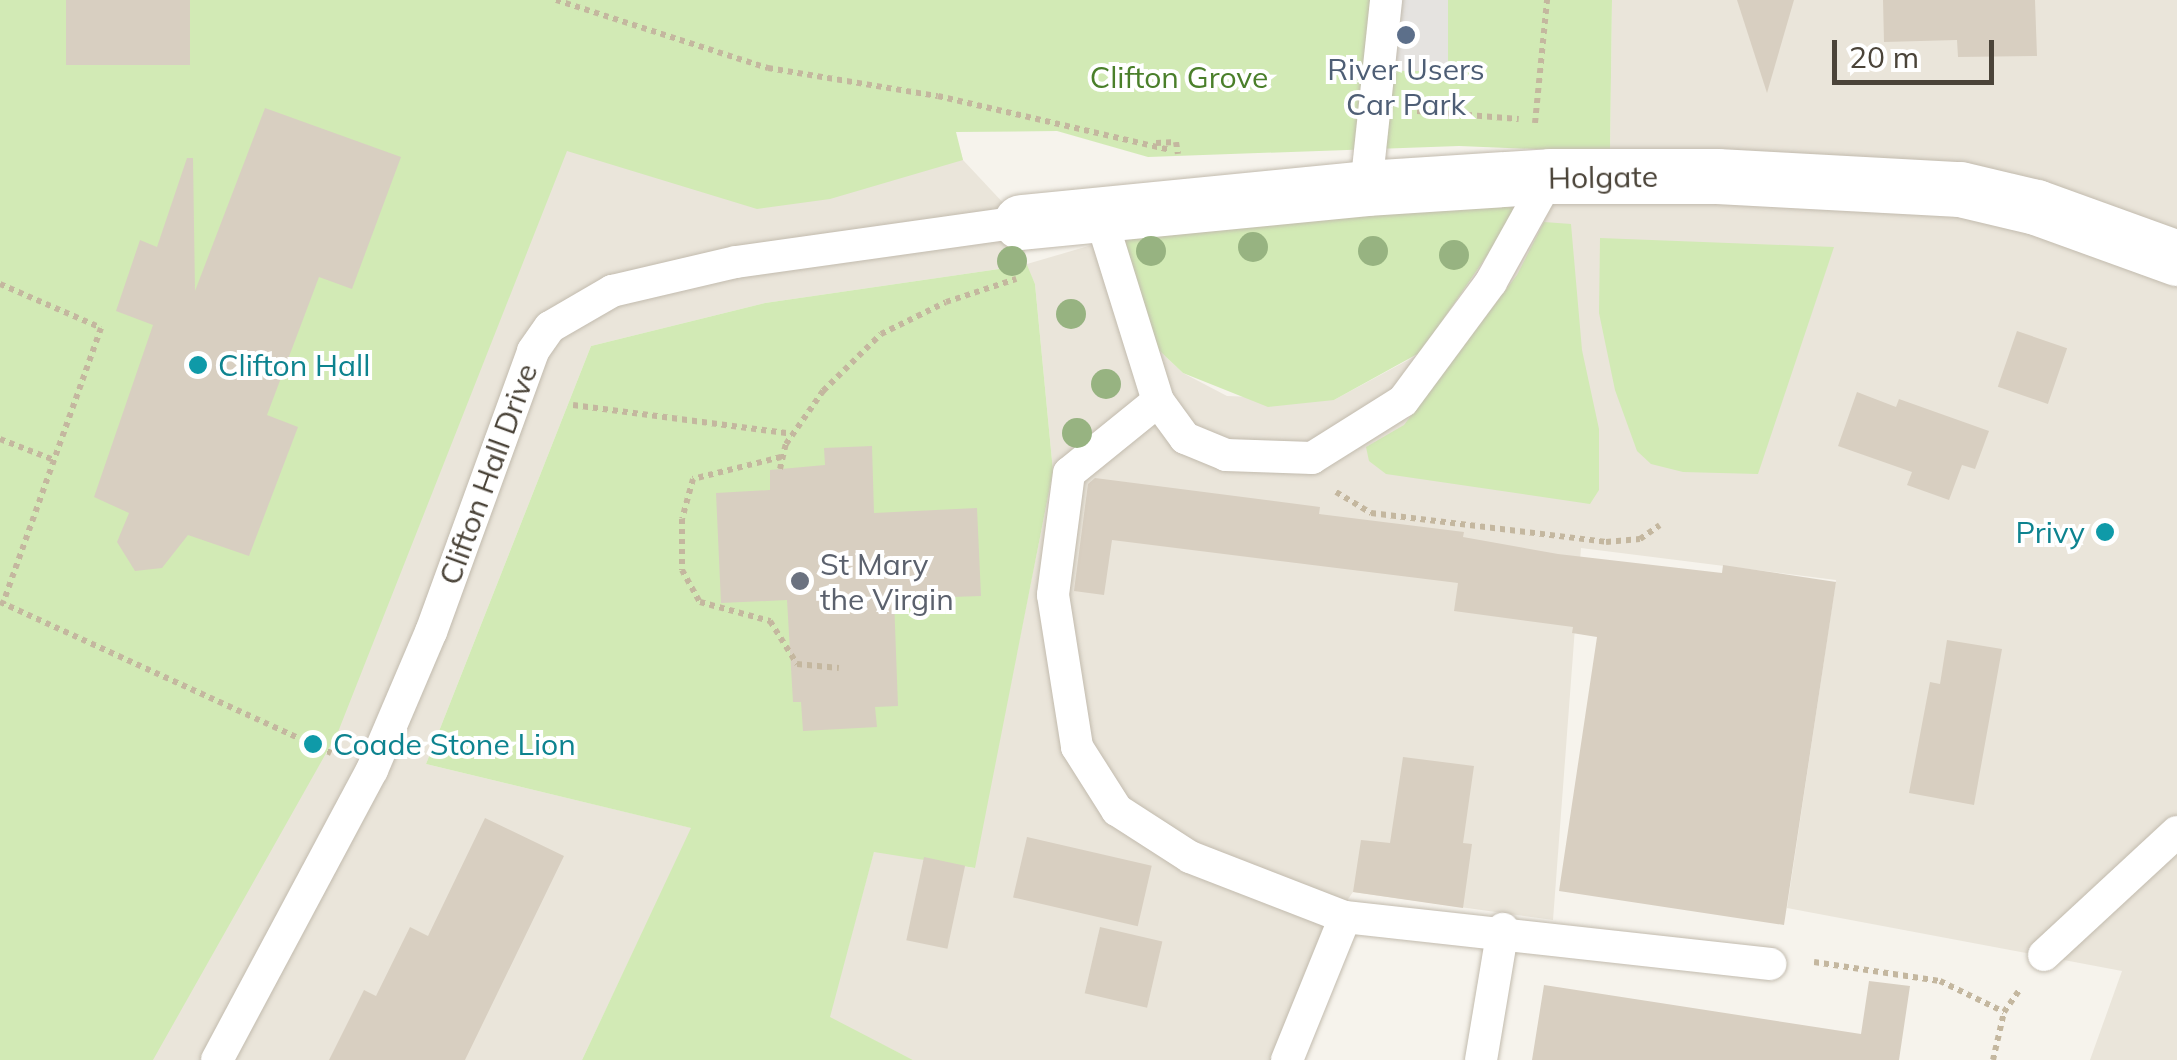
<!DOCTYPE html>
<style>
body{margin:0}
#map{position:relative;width:2177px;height:1060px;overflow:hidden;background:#f6f3ec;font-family:Mulish,sans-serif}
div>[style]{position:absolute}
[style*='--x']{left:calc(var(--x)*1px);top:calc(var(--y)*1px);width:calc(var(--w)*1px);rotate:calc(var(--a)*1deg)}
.residential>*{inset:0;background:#eae5da}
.green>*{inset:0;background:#d2eab5}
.parking>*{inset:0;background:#e5e3e0;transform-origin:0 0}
.building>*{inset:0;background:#d8cfc1;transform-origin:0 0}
.path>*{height:6px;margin-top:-3px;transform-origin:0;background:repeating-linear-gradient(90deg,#c4b79f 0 5px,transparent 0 10px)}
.roads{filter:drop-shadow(0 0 2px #c2bbae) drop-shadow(0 0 2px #c2bbae)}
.service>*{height:32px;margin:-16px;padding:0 16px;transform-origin:16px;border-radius:16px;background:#fff}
.minor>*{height:55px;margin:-27.5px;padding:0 27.5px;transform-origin:27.5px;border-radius:27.5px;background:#fff}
.trees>*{width:30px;height:30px;margin:-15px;border-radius:50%;background:#97b381}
.dots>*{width:28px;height:28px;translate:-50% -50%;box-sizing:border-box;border:5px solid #fff;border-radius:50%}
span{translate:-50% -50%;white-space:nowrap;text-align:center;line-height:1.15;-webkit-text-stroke:8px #fff;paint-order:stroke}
.service-label{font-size:30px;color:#4e5e75}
.park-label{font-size:30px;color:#4a7f2a}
.street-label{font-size:30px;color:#4b4439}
.culture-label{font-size:30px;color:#0d838f}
.left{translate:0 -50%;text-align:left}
.right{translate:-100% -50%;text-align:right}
.worship-label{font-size:30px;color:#5b616d}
.scale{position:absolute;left:1832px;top:40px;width:162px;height:45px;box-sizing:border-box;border:5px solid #4b4439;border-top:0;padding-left:12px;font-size:30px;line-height:35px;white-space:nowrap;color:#4b4439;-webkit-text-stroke:8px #fff;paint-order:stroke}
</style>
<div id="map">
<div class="residential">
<i style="clip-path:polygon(1612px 0,2177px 0,2177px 1060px,2090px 1060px,2122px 971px,1787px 908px,1836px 580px,1581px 548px,1553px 920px,1353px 892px,1329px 926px,1275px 1060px,913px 1060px,829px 1018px,874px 851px,974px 868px,1053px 471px,1035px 284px,1026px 265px,765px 303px,591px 346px,426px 764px,692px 828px,582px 1060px,0 1060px,0 38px,955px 132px,963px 160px,1021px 222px,1027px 264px,1109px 240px,1146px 338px,1183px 373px,1227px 396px,1334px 400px,1421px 353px,1521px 206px,1610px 152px)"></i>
</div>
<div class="green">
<i style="clip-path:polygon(0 0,1612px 0,1610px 152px,1459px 146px,1148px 157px,1057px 131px,956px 132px,963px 160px,830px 199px,757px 209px,567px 151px,338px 732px,153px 1060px,0 1060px)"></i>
<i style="clip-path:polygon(1521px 206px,1421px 352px,1334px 400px,1268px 407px,1183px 373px,1146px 338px,1109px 240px,1278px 220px)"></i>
<i style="clip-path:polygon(1544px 222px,1571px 224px,1582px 350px,1599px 429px,1599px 490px,1590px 504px,1386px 474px,1369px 461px,1366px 447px,1404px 425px,1517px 275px)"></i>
<i style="clip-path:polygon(1600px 238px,1834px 247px,1758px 474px,1683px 472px,1651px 464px,1637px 451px,1615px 390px,1599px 313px)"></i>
<i style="clip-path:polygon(1027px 265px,1035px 284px,1053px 471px,975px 868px,874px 852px,830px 1017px,913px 1060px,582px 1060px,691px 828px,426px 764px,591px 346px,765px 303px)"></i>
</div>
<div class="parking">
<i style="left:1372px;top:0;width:76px;height:71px"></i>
</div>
<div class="building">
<i style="left:66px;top:0;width:124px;height:65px"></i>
<i style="clip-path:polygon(1737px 0,1794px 0,1767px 93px)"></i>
<i style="clip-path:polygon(1883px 0,2035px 0,2037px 56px,1958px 57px,1957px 40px,1884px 42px)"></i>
<i style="clip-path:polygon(265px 108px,401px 157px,352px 289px,319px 277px,267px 415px,298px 427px,249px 556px,188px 535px,162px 568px,135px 571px,117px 542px,129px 513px,94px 497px,153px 325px,116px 311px,140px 240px,157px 247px,187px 158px,193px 158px,195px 291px)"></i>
<i style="left:2017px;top:331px;width:53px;height:59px;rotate:19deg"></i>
<i style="clip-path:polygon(1857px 392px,1896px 407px,1899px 399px,1989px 431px,1975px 469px,1962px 465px,1949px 500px,1907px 485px,1912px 472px,1838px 446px)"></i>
<i style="clip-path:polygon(872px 446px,874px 513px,977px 508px,981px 596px,894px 599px,898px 706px,875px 707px,877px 727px,803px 731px,801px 702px,793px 702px,787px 600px,721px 603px,716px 493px,770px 490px,770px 470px,825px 465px,824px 448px)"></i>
<i style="clip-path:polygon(1095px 478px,1320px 507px,1319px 514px,1464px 532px,1463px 537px,1558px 554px,1722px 573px,1723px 565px,1836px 582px,1784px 925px,1559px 891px,1597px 637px,1572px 633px,1573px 627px,1454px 611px,1458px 583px,1112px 540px,1104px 595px,1074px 591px,1088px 484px)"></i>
<i style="clip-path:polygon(1947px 640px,2002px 649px,1974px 805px,1909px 793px,1930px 682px,1940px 684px)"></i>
<i style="clip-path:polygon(1403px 757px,1474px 766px,1463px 843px,1472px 844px,1463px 908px,1353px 892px,1361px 840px,1390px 843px)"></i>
<i style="clip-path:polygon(485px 818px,564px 856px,465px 1060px,329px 1060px,364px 990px,376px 996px,410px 927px,428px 936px)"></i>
<i style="left:1027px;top:837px;width:128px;height:62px;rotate:13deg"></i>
<i style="left:924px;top:857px;width:42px;height:85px;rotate:12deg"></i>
<i style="left:1100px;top:927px;width:64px;height:68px;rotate:13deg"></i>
<i style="clip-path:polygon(1869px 981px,1910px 986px,1899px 1060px,1532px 1060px,1544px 985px,1861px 1034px)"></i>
</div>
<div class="path">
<i style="--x:556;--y:0;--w:223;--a:17.8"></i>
<i style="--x:768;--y:68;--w:172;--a:9.4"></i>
<i style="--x:938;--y:96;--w:238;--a:13.1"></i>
<i style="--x:1417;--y:111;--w:102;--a:4.5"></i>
<i style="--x:1535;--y:123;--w:124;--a:-84.4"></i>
<i style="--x:1156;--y:143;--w:20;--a:-3"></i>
<i style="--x:1176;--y:142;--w:12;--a:81"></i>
<i style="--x:0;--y:284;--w:110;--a:23.5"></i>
<i style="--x:101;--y:328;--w:292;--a:109.6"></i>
<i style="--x:573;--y:405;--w:221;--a:7.5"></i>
<i style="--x:0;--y:439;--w:58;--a:21.3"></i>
<i style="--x:781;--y:457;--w:91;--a:166"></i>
<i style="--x:693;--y:479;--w:41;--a:105.4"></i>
<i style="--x:682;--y:519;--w:51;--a:90"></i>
<i style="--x:682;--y:570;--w:37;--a:61"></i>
<i style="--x:700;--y:602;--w:73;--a:15.2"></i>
<i style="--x:770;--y:621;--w:51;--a:57.9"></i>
<i style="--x:797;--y:664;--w:42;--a:5.4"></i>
<i style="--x:780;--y:469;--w:26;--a:-77"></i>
<i style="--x:786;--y:444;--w:65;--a:-55.1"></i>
<i style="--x:823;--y:391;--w:81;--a:-44.5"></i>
<i style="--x:881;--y:334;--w:72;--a:-26.2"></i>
<i style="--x:946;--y:302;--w:74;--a:-18.2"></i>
<i style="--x:1336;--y:492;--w:41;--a:31"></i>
<i style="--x:1371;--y:513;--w:237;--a:7"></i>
<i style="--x:1606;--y:542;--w:34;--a:-5"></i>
<i style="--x:1640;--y:539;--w:24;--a:-35"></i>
<i style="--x:0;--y:602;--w:364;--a:24.5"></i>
<i style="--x:1814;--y:962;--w:127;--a:8.6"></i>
<i style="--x:1940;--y:981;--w:71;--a:25.8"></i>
<i style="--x:1993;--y:1060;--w:49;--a:-77.1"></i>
<i style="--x:2004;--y:1012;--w:29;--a:-55"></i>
</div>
<div class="roads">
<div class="service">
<i style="--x:1366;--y:188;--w:189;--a:-83.9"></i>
<i style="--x:1101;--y:218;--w:192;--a:72.7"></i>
<i style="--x:1158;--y:401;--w:46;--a:53.9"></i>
<i style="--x:1185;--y:438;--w:44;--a:22.5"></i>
<i style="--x:1226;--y:455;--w:86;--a:2"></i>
<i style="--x:1312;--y:458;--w:107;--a:-32.1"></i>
<i style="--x:1403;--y:401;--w:148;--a:-53.5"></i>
<i style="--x:1491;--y:282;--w:121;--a:-60.9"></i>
<i style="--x:1158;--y:401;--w:114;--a:141"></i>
<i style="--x:1069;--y:473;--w:123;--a:97.5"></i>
<i style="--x:1053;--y:595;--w:154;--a:81"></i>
<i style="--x:1077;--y:747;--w:75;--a:57.6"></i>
<i style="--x:1117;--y:810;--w:87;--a:32.8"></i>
<i style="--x:1190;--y:857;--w:166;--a:21.2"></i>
<i style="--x:1345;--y:917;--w:428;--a:6.3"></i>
<i style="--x:2044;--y:955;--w:181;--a:-42.8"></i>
<i style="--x:217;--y:1060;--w:329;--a:-61.9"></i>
<i style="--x:372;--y:770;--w:150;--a:-66.9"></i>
<i style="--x:431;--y:632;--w:299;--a:-70"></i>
<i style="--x:533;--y:351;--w:29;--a:-55"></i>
<i style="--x:550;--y:327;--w:72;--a:-30.1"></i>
<i style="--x:612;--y:291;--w:127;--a:-13.2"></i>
<i style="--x:736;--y:262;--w:288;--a:-8"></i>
<i style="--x:1287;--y:1060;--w:154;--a:-67.9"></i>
<i style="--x:1481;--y:1060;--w:133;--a:-80.5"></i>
</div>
<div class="minor">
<i style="--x:1021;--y:222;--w:347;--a:-5.6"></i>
<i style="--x:1366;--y:188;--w:184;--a:-3.7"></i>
<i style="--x:1550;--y:176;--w:167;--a:0"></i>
<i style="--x:1717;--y:176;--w:243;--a:3.1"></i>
<i style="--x:1960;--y:189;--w:78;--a:13.3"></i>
<i style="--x:2036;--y:207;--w:150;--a:19.9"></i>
</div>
</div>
<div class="trees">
<i style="left:1253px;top:247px"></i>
<i style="left:1151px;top:251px"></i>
<i style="left:1373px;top:251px"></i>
<i style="left:1454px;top:255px"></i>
<i style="left:1012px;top:261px"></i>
<i style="left:1071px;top:314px"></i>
<i style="left:1106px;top:384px"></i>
<i style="left:1077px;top:433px"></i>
</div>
<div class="dots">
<i style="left:1406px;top:35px;background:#5c6f8a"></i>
<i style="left:198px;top:365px;background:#0f9aa8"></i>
<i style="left:2105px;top:532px;background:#0f9aa8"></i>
<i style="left:800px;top:581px;background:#6b7280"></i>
<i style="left:313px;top:744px;background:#0f9aa8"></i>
</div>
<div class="service-label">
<span style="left:1406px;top:86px">River Users<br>Car Park</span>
</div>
<div class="park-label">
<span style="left:1179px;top:77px">Clifton Grove</span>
</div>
<div class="street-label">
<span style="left:1603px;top:177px;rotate:-1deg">Holgate</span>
<span style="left:488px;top:474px;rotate:-70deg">Clifton Hall Drive</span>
</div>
<div class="culture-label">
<span class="left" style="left:218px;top:365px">Clifton Hall</span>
<span class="right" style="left:2085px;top:532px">Privy</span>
<span class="left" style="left:333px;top:744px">Coade Stone Lion</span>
</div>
<div class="worship-label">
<span class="left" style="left:820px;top:581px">St Mary<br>the Virgin</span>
</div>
<div class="scale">20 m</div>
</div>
